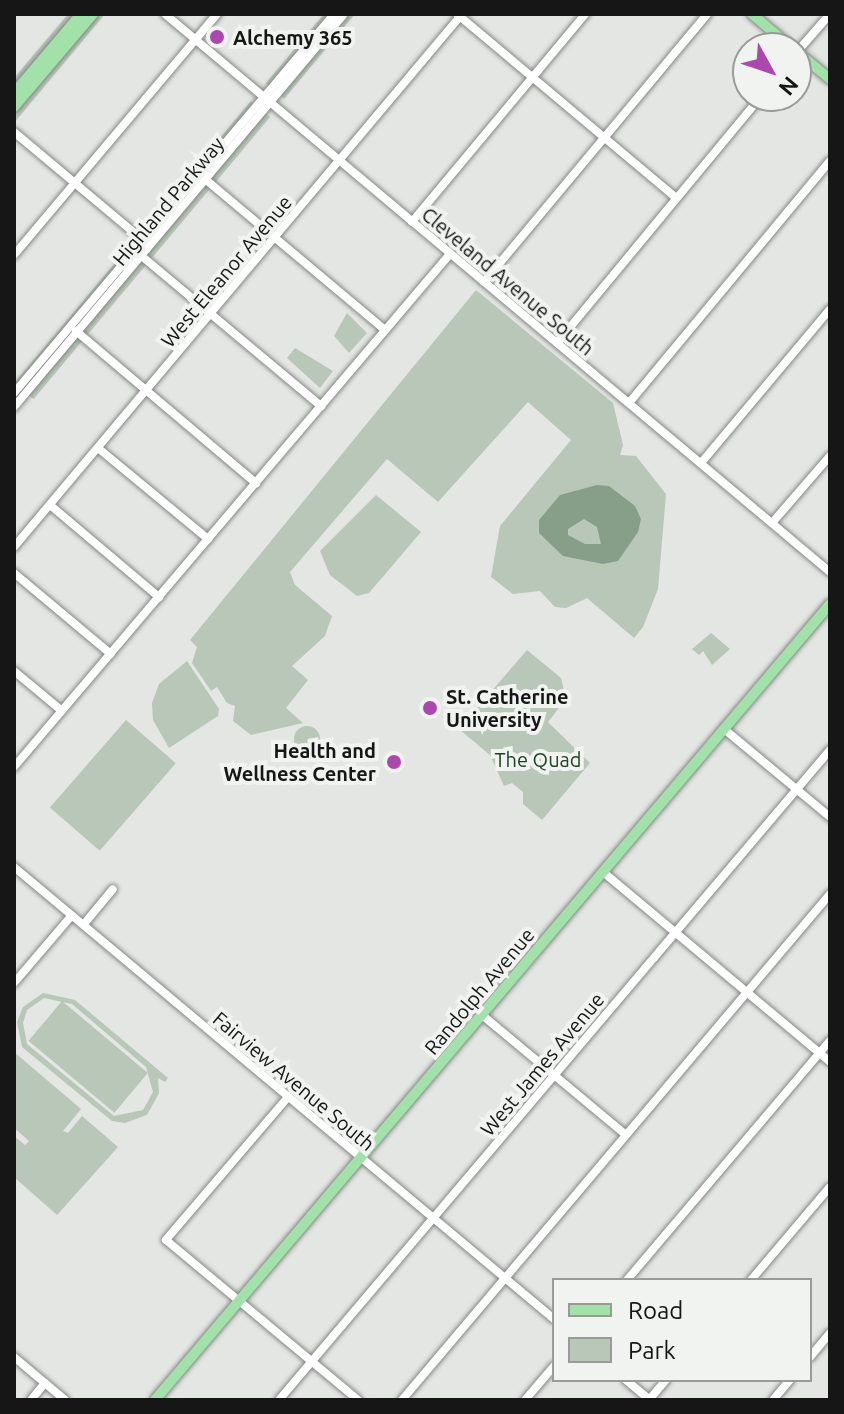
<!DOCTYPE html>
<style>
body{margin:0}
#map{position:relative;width:844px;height:1414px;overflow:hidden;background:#e3e6e3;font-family:Ubuntu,sans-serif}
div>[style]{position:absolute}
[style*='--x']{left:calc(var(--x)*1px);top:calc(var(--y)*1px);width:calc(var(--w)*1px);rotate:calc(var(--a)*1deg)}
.green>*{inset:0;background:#b8c7b8;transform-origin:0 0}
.round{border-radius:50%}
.water>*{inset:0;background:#879e88}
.roads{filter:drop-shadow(0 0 2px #858785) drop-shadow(0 0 2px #858785)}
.minor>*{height:8px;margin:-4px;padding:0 4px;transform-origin:4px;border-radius:4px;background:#fff}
.major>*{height:10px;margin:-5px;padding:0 5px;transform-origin:5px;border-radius:5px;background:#a2e2aa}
.dots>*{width:22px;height:22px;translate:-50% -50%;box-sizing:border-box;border:4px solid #f1f3f1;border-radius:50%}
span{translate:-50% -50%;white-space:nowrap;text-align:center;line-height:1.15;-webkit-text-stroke:8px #f1f3f1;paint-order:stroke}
.poi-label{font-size:20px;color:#151615;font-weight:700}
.left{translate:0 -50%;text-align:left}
.right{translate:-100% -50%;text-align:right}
.street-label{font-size:20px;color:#151615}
.park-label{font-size:20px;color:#1d4322}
.frame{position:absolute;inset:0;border:16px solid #151615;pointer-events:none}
.legend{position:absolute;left:552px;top:1278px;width:260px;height:104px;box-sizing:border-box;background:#f1f3f1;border:2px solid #999b99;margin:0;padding:10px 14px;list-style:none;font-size:24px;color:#151615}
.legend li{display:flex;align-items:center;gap:16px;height:40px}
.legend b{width:40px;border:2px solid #999b99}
.north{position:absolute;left:732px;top:32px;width:80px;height:80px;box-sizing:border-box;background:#f1f3f1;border:2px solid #999b99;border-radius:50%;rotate:130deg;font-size:22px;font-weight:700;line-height:32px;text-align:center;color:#151615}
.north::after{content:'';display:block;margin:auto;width:28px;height:36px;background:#ab48ae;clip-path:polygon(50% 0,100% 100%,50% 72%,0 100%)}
</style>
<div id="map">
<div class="green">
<i style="clip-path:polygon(68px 14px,105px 14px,14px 123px,14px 78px)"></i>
<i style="clip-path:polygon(324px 14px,355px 14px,284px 99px,266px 83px)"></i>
<i style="left:251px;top:101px;width:25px;height:368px;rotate:40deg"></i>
<i style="clip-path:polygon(476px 290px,613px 403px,623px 445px,620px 455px,636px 456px,666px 494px,658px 589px,643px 627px,634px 638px,587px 598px,566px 608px,555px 607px,540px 591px,513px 594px,491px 577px,500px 526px,571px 440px,528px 402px,438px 502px,387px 459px,290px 572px,295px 585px,332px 616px,325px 636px,292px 666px,308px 680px,286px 708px,303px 723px,251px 735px,233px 721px,235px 706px,227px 703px,217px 687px,211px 691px,192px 663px,197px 647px,190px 640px)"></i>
<i style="clip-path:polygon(347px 313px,367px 333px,349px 353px,334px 336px)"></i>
<i style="clip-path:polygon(295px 348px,333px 371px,320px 388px,287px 358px)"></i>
<i style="clip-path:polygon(376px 495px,421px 532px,369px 593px,357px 596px,330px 575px,320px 551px)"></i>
<i style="clip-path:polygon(711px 633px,730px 649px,712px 665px,703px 651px,699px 655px,692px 649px)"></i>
<i style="clip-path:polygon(527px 650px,561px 678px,566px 699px,548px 722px,590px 763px,542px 820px,523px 804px,523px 792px,512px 783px,504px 786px,490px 755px,459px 729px)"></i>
<i style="clip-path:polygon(187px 661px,219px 709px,218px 716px,169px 748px,153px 720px,152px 703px,159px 684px)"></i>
<i style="left:126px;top:720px;width:66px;height:116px;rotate:41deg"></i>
<i class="round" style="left:294px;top:726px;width:26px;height:26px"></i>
<i style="clip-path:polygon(evenodd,43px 993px,75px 1000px,168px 1078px,165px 1082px,158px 1078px,159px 1093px,147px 1115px,125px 1123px,112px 1121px,22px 1047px,17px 1022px,23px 1007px,43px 993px,44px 998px,72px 1004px,146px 1067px,153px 1092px,143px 1110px,114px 1116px,27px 1044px,23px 1023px,27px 1010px,44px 998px)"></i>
<i style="left:62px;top:1001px;width:112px;height:52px;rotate:40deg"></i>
<i style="clip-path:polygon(14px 1052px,81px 1109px,63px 1131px,68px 1133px,82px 1116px,118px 1147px,57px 1215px,14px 1177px,14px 1136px,25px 1145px,29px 1141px,14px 1128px)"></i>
</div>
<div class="water">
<i style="clip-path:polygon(evenodd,597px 485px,609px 486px,635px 506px,641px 519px,638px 532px,618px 561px,603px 564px,563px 556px,539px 533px,539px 520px,560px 495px,597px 485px,584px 519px,597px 527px,601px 544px,585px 544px,568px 535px,568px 529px,584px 519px)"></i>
</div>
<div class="roads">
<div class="minor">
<i style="--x:165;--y:14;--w:868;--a:40"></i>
<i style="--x:457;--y:14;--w:286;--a:40"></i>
<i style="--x:796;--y:53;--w:52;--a:-48.9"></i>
<i style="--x:14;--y:132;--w:171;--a:40"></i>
<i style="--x:205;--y:179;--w:235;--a:40"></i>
<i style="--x:412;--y:222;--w:271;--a:-50.2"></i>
<i style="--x:138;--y:253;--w:239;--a:39.9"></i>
<i style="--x:14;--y:255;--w:315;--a:-49.9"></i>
<i style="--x:484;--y:282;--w:349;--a:-50.2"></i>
<i style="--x:76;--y:331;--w:236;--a:40.2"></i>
<i style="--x:557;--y:343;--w:320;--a:-50.4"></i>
<i style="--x:14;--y:393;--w:496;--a:-49.8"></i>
<i style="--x:629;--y:403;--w:315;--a:-50.3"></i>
<i style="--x:14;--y:407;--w:513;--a:-49.98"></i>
<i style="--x:98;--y:448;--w:143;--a:39.6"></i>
<i style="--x:701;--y:463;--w:201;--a:-50"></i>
<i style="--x:50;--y:505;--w:143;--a:40.2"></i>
<i style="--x:772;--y:523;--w:89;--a:-49.1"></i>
<i style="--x:14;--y:547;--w:696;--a:-49.95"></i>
<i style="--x:14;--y:573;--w:126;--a:39.9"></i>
<i style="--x:14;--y:671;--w:62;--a:39.8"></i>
<i style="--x:724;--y:729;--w:138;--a:39.7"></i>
<i style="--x:14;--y:767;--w:673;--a:-49.64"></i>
<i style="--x:14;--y:867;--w:704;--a:39.93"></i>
<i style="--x:603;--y:872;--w:296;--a:39.9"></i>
<i style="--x:84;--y:924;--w:45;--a:-50.4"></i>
<i style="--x:14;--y:983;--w:89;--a:-49.5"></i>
<i style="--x:482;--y:1015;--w:187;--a:39.8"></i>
<i style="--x:288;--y:1097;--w:188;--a:130.5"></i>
<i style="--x:166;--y:1240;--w:250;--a:39.8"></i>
<i style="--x:627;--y:1280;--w:314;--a:-49.7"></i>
<i style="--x:751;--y:1280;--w:122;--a:-49.7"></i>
<i style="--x:14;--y:1357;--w:67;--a:40.1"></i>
<i style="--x:810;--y:1357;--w:31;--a:-50"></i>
<i style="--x:626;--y:1380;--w:31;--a:40"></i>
<i style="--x:31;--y:1400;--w:22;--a:-51"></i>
<i style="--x:279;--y:1400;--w:852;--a:-49.71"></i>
<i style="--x:402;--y:1400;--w:663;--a:-49.77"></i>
<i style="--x:525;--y:1400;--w:45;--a:-49.5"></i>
<i style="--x:649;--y:1400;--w:26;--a:-50"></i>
<i style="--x:773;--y:1400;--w:26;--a:-50"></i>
</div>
<div class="major">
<i style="--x:752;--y:14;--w:52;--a:40.4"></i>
<i style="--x:796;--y:51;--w:44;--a:39.5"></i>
<i style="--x:14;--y:93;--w:104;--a:-49.7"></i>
<i style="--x:14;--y:107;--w:122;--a:-49.7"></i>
<i style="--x:155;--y:1400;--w:1044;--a:-49.7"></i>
</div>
</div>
<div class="dots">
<i style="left:217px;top:37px;background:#ab48ae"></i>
<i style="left:430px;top:708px;background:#ab48ae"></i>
<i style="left:394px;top:762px;background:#ab48ae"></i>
</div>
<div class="poi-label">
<span class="left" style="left:233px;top:37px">Alchemy 365</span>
<span class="left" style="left:446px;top:708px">St. Catherine<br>University</span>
<span class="right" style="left:376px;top:762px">Health and<br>Wellness Center</span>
</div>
<div class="street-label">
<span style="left:168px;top:201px;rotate:-50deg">Highland Parkway</span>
<span style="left:226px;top:271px;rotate:-50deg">West Eleanor Avenue</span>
<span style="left:508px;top:281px;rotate:40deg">Cleveland Avenue South</span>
<span style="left:479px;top:991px;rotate:-50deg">Randolph Avenue</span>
<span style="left:542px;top:1064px;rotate:-50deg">West James Avenue</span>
<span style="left:294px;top:1081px;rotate:40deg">Fairview Avenue South</span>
</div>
<div class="park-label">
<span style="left:538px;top:759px">The Quad</span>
</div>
<div class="frame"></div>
<ul class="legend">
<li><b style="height:10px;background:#a2e2aa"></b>Road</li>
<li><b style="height:22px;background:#b8c7b8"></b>Park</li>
</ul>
<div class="north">N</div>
</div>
